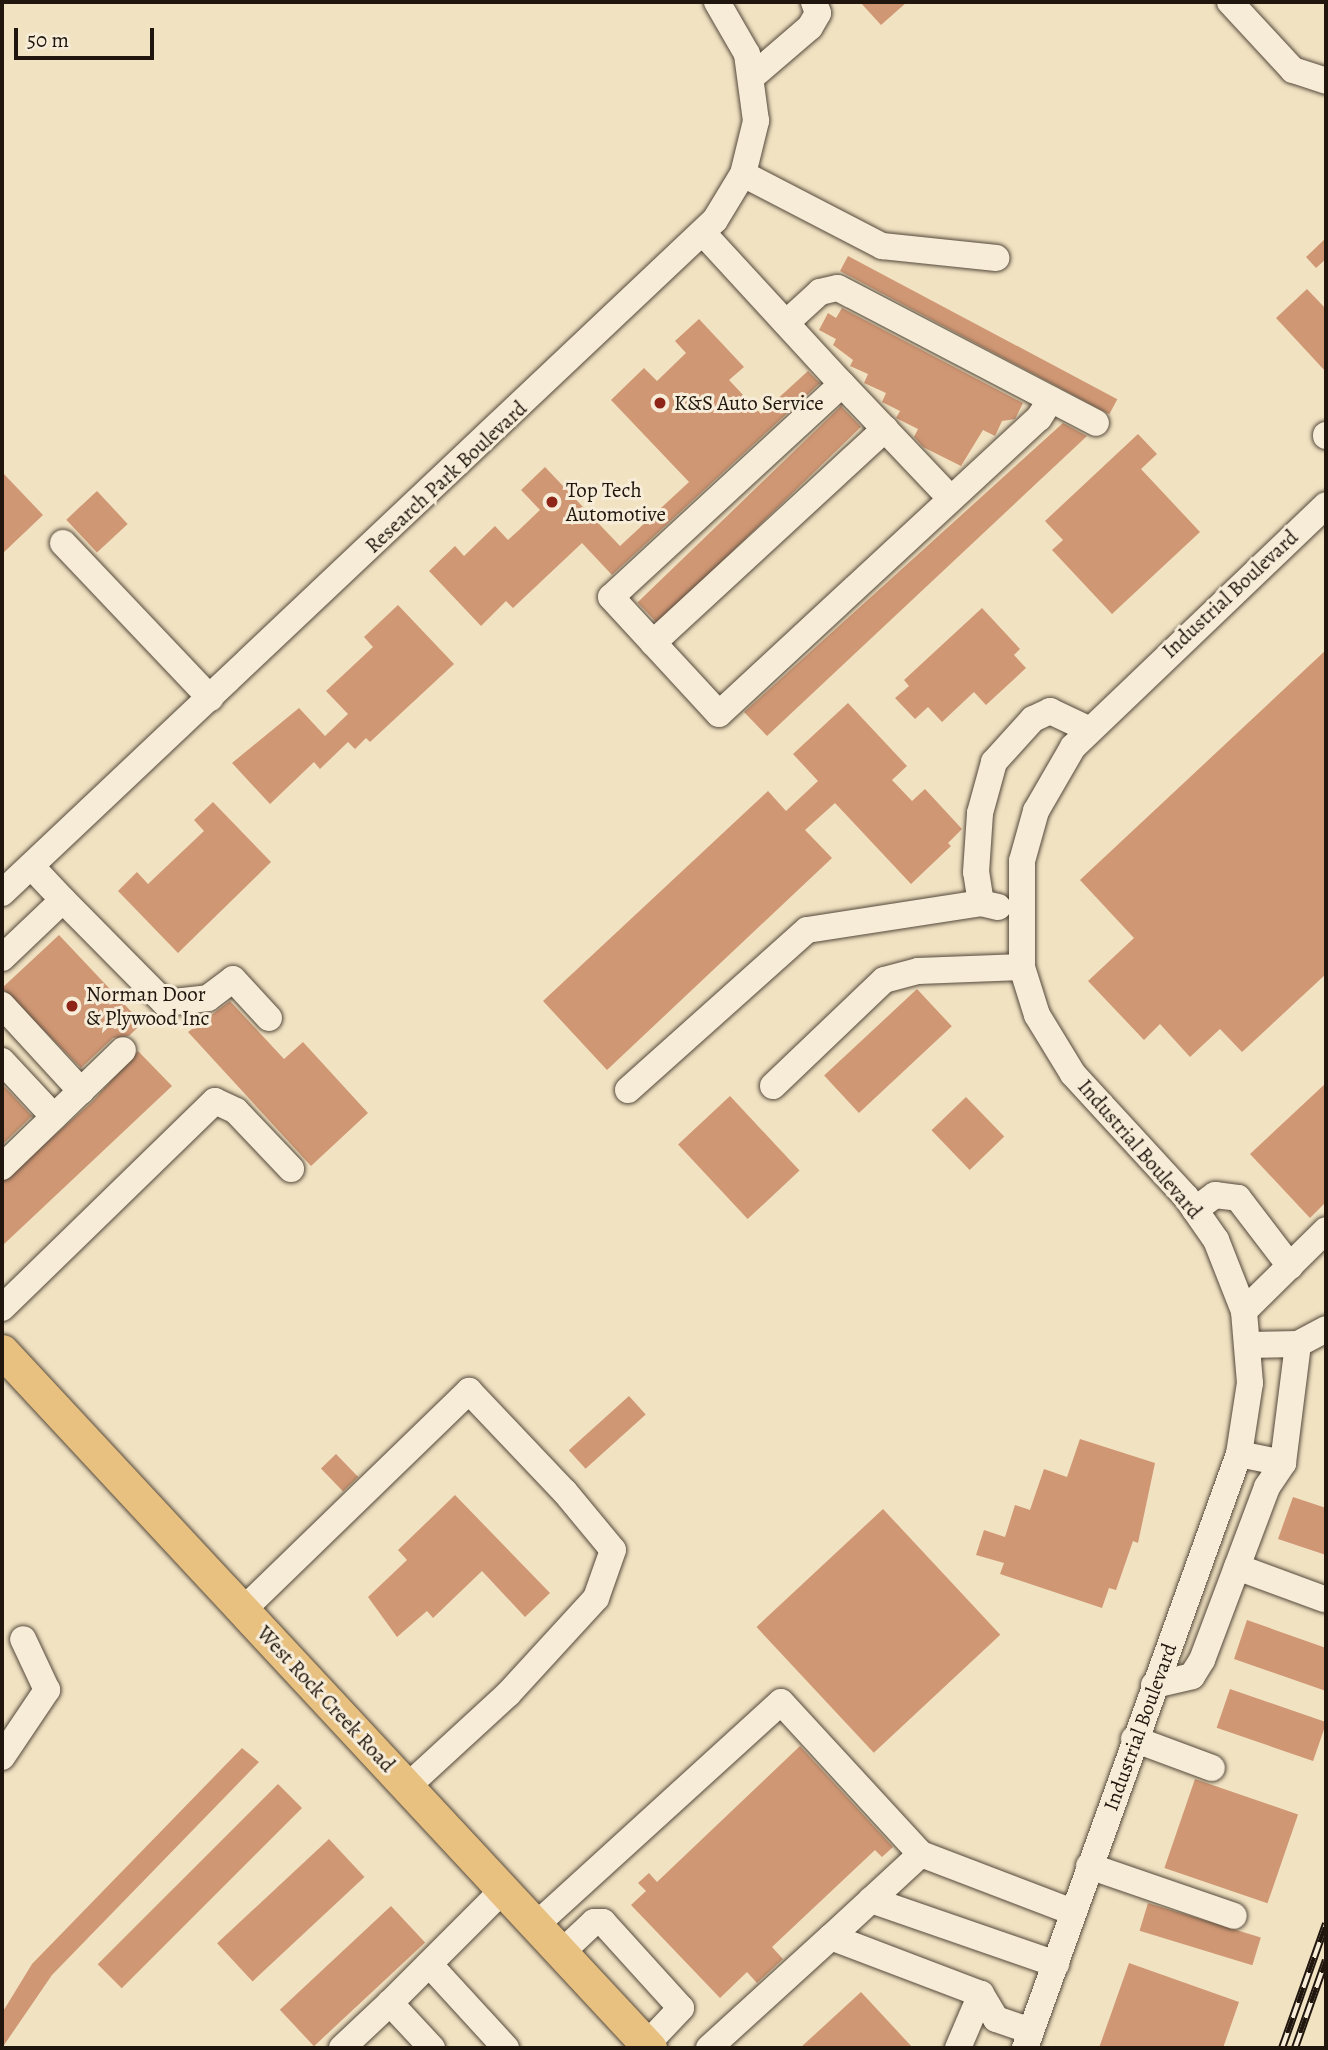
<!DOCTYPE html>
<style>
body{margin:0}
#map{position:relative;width:1328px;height:2050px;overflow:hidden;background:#f1e2c2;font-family:Alegreya,serif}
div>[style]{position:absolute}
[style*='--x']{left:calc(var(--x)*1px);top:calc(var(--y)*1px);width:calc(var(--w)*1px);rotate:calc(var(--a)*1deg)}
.building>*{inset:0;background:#d09774;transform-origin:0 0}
.roads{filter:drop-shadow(0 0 2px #54493b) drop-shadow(0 0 2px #54493b)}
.minor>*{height:26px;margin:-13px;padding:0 13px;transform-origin:13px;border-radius:13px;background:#f6ecd7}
.major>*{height:33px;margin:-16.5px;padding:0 16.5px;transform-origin:16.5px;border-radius:16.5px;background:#e8c181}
.rail>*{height:8px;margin-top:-4px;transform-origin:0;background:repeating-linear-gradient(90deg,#f6ecd7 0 16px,#20160e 0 32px);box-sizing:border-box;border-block:2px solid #20160e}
.dots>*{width:19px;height:19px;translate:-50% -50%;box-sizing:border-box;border:4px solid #f6ecd7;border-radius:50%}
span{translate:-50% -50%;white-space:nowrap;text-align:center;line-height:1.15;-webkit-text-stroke:6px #f6ecd7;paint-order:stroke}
.poi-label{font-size:21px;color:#20160e}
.left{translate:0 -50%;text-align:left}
.street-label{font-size:21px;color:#20160e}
.frame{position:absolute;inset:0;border:4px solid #20160e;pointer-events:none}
.scale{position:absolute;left:14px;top:28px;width:140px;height:32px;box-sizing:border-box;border:4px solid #20160e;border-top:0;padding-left:9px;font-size:21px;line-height:24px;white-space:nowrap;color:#20160e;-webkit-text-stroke:5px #f6ecd7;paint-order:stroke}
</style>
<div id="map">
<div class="building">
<i style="clip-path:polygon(860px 2px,907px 2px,881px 25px)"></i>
<i style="clip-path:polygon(1326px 238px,1326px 259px,1316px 268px,1306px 257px)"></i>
<i style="left:848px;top:256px;width:305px;height:17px;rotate:28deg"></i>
<i style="clip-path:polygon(1307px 289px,1326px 309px,1326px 372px,1276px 318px)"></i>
<i style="clip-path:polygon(842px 308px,1023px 403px,1015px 419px,1002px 421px,995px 436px,983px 430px,961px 466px,923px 447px,914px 437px,918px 429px,896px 418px,900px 411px,882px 402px,886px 393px,864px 383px,868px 374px,850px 366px,853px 360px,833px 345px,836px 339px,819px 330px,828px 313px,836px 318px)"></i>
<i style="clip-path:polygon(699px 319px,744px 367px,729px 380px,761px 414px,808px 371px,820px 383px,612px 575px,582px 543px,513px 608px,506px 601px,481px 626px,429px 571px,455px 546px,464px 556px,495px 526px,508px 540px,519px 530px,540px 510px,521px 490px,545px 467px,620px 546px,689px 482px,611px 400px,644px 368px,657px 381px,686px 353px,675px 341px)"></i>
<i style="left:841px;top:406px;width:29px;height:283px;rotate:46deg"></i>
<i style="clip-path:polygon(1063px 423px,1087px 436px,767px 736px,744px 712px)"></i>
<i style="clip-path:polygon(1138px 434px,1157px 454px,1141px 469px,1200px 532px,1112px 614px,1052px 550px,1063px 540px,1045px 521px)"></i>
<i style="clip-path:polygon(2px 472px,43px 515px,2px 554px)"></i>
<i style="left:97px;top:491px;width:45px;height:42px;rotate:47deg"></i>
<i style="clip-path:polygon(398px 605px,454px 664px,370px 742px,366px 738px,355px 749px,348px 742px,320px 769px,314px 762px,270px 804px,232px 763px,299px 708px,325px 736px,348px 714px,326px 691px,373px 647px,364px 637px)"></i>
<i style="clip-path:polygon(982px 608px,1020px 649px,1014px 655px,1026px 668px,986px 705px,974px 692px,942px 722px,928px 707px,915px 719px,895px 698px,909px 686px,904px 680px)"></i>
<i style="clip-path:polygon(1326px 650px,1326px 974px,1242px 1052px,1220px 1029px,1190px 1057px,1160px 1024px,1144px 1040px,1088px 981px,1134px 938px,1080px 880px)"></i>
<i style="clip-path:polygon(848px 703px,907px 766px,892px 780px,912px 801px,925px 789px,962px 829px,948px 843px,951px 846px,911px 884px,835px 803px,805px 830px,832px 858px,607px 1070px,543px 1001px,768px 791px,786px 811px,818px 781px,793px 754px)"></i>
<i style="clip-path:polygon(213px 802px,271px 862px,178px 953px,118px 891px,137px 872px,148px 884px,204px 831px,194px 820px)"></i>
<i style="clip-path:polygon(59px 935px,142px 1023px,129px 1036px,113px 1038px,81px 1068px,2px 988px)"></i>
<i style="left:917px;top:989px;width:51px;height:127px;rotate:47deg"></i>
<i style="clip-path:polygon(230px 1001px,284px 1059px,303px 1042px,368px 1113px,311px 1166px,188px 1032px)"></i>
<i style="clip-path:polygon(138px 1051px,172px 1086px,2px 1246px,2px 1182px,92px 1102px)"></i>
<i style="clip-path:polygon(1326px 1083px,1326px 1202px,1310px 1218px,1250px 1154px)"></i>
<i style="clip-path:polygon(2px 1084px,32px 1116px,2px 1145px)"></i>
<i style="left:730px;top:1096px;width:102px;height:71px;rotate:47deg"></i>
<i style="left:966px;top:1097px;width:55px;height:48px;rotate:46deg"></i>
<i style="left:629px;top:1396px;width:25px;height:81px;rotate:48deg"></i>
<i style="clip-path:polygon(1080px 1439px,1155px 1463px,1138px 1543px,1133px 1541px,1116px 1590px,1109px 1588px,1102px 1608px,1000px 1574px,1004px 1563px,976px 1555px,984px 1530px,1005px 1537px,1015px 1505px,1030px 1510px,1044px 1469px,1067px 1477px)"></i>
<i style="left:336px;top:1454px;width:32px;height:21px;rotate:46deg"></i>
<i style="clip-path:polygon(455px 1495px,550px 1593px,525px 1617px,482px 1571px,433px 1618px,427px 1611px,397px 1637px,368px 1597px,407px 1560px,398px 1550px)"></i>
<i style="clip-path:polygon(1293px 1497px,1326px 1508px,1326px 1555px,1278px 1539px)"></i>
<i style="left:883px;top:1509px;width:172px;height:173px;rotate:47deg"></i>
<i style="clip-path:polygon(1247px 1620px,1326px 1648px,1326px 1691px,1234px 1659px)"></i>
<i style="left:1230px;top:1689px;width:102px;height:41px;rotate:19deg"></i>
<i style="clip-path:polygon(800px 1746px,893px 1847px,882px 1857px,875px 1850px,772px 1947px,783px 1959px,757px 1983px,747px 1972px,720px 1998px,631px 1905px,646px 1891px,638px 1883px,649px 1873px,657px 1882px)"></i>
<i style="clip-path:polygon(242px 1748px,259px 1762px,52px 1975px,2px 2048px,2px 2013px,32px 1964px)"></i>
<i style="left:1195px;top:1779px;width:109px;height:94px;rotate:19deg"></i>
<i style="left:278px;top:1784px;width:34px;height:255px;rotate:45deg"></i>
<i style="left:329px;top:1839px;width:52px;height:153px;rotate:47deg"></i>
<i style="left:1148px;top:1903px;width:118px;height:29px;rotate:17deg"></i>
<i style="left:391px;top:1906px;width:50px;height:152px;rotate:47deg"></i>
<i style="clip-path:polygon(1129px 1963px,1239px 2002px,1223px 2048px,1099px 2048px)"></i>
<i style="clip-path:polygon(861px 1992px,913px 2048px,800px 2048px)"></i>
</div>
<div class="roads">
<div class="minor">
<i style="--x:1230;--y:2;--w:93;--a:47.2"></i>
<i style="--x:1293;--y:70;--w:35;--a:18"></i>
<i style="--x:753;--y:76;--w:75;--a:-40.7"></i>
<i style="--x:810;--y:27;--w:16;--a:-60"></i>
<i style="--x:818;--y:13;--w:12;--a:-110"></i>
<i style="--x:743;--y:174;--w:157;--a:27.4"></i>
<i style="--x:882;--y:246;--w:115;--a:6"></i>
<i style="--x:703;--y:233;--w:205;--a:47.4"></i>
<i style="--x:842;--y:384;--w:314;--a:137.3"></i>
<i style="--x:611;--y:597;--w:159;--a:47.3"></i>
<i style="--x:719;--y:714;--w:436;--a:-42.8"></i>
<i style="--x:1039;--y:418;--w:22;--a:-58"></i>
<i style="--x:786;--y:323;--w:46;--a:-42.4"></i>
<i style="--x:820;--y:292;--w:18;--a:-13"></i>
<i style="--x:838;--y:288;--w:291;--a:27.6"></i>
<i style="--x:842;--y:384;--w:158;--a:46.5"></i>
<i style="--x:1326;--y:435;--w:1;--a:90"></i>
<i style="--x:63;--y:543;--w:214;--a:46.5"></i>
<i style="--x:653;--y:643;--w:316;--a:-42.7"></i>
<i style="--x:31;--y:866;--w:47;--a:46.7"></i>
<i style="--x:2;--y:893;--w:980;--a:-43.35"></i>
<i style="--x:715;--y:220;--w:54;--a:-58.7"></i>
<i style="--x:743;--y:174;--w:55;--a:-76.2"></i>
<i style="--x:756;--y:121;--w:68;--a:-97.7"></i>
<i style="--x:747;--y:54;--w:60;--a:-120"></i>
<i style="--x:998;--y:907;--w:17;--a:-167"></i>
<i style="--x:981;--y:903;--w:31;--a:-99"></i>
<i style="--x:976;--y:872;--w:59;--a:-86.1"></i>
<i style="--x:980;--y:813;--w:53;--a:-74.6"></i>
<i style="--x:994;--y:762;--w:58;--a:-47.8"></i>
<i style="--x:1033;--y:719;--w:19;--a:-25"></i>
<i style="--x:1050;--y:711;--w:42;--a:25.3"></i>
<i style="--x:2;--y:958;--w:84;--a:-43.6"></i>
<i style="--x:63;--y:900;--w:145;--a:45.3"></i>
<i style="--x:165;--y:1003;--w:43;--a:-6.6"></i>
<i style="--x:208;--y:998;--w:31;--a:-37"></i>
<i style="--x:233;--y:979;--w:53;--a:47.3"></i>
<i style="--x:2;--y:1005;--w:117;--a:47.4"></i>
<i style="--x:2;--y:1061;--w:76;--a:47.1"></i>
<i style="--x:773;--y:1086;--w:153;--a:-43.7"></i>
<i style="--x:884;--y:980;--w:35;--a:-15"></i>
<i style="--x:918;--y:971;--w:104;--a:-2.2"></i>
<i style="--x:628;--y:1090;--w:240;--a:-41.8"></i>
<i style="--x:807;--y:930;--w:176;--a:-8.8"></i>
<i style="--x:2;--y:1167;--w:168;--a:-44"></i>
<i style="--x:1195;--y:1210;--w:25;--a:-37"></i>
<i style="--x:1215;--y:1195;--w:23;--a:7"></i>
<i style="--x:1238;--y:1198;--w:86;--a:52.6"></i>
<i style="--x:2;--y:1308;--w:297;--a:-44.2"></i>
<i style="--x:215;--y:1101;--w:23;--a:25"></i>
<i style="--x:236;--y:1111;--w:80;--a:46.5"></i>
<i style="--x:1244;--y:1311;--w:115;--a:-44.6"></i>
<i style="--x:1248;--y:1345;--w:50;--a:-1.1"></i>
<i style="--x:1298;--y:1344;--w:32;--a:-28"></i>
<i style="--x:1239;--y:1454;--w:45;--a:11.6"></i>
<i style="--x:1283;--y:1463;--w:120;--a:-82.8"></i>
<i style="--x:1237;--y:1567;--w:93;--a:20.2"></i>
<i style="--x:243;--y:1610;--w:315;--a:-44.1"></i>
<i style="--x:469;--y:1391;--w:139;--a:46.5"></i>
<i style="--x:565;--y:1492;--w:75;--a:50.4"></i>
<i style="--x:613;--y:1550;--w:51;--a:109.5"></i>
<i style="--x:596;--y:1598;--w:130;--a:132.5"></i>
<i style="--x:508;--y:1694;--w:137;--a:137.4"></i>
<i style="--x:1154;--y:1685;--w:39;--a:-13"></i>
<i style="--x:1192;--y:1676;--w:19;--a:-58"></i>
<i style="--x:1202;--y:1660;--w:185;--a:-69.4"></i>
<i style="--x:1267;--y:1487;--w:29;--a:-56"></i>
<i style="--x:1134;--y:1739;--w:83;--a:20.4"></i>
<i style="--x:2;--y:1757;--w:81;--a:-56.1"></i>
<i style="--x:47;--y:1690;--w:56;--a:-115.2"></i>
<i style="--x:1089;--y:1866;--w:153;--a:19"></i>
<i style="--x:871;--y:1900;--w:196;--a:19.1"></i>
<i style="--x:536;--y:1925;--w:331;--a:-42.3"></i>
<i style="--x:781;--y:1702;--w:207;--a:47.4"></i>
<i style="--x:831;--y:1937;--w:122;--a:-42.7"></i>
<i style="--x:921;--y:1854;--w:163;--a:20.9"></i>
<i style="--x:562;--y:1952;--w:44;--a:-43.2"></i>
<i style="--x:594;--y:1922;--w:9;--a:0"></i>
<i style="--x:603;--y:1922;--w:116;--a:47.8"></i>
<i style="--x:681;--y:2008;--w:50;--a:133.4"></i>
<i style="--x:429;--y:1964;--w:114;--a:47.5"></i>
<i style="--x:342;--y:2048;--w:66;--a:-43.2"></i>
<i style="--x:432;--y:2048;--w:62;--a:-133"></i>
<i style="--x:390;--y:2003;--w:160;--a:-45"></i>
<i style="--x:709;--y:2048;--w:165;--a:-42.3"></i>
<i style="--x:831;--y:1937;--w:160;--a:20.8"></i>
<i style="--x:981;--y:1994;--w:29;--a:59"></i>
<i style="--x:996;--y:2019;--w:37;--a:19"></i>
<i style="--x:958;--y:2048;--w:59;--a:-66.9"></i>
<i style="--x:1025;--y:2048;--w:631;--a:-70.19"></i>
<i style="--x:1239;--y:1454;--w:72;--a:-81.2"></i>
<i style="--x:1250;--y:1383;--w:72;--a:-94.8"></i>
<i style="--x:1244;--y:1311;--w:76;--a:-111.5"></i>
<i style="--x:1216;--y:1240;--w:52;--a:-124.9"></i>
<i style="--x:1186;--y:1197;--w:167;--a:-132.6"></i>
<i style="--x:1073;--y:1074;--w:69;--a:-121.4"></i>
<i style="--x:1037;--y:1015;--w:50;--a:-107.4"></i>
<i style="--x:1022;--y:967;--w:106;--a:-90"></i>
<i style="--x:1022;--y:861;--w:52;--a:-74.4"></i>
<i style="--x:1036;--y:811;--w:74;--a:-60"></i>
<i style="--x:1073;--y:747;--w:350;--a:-43.7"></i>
</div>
<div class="major">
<i style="--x:2;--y:1351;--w:952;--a:47.09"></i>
</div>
</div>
<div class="rail">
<i style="--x:1282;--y:2048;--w:132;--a:-70.5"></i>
<i style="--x:1295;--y:2048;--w:93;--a:-70.6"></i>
</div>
<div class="dots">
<i style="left:660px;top:403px;background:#8f2418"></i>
<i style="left:552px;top:502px;background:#8f2418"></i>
<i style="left:72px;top:1006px;background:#8f2418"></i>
</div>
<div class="poi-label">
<span class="left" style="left:674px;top:403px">K&amp;S Auto Service</span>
<span class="left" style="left:566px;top:502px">Top Tech<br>Automotive</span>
<span class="left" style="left:86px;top:1006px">Norman Door<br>&amp; Plywood Inc</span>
</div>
<div class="street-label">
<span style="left:446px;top:477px;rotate:-43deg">Research Park Boulevard</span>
<span style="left:1230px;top:594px;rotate:-43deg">Industrial Boulevard</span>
<span style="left:1140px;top:1149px;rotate:49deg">Industrial Boulevard</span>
<span style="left:326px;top:1699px;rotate:47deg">West Rock Creek Road</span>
<span style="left:1140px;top:1727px;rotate:-70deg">Industrial Boulevard</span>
</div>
<div class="frame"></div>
<div class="scale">50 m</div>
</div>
